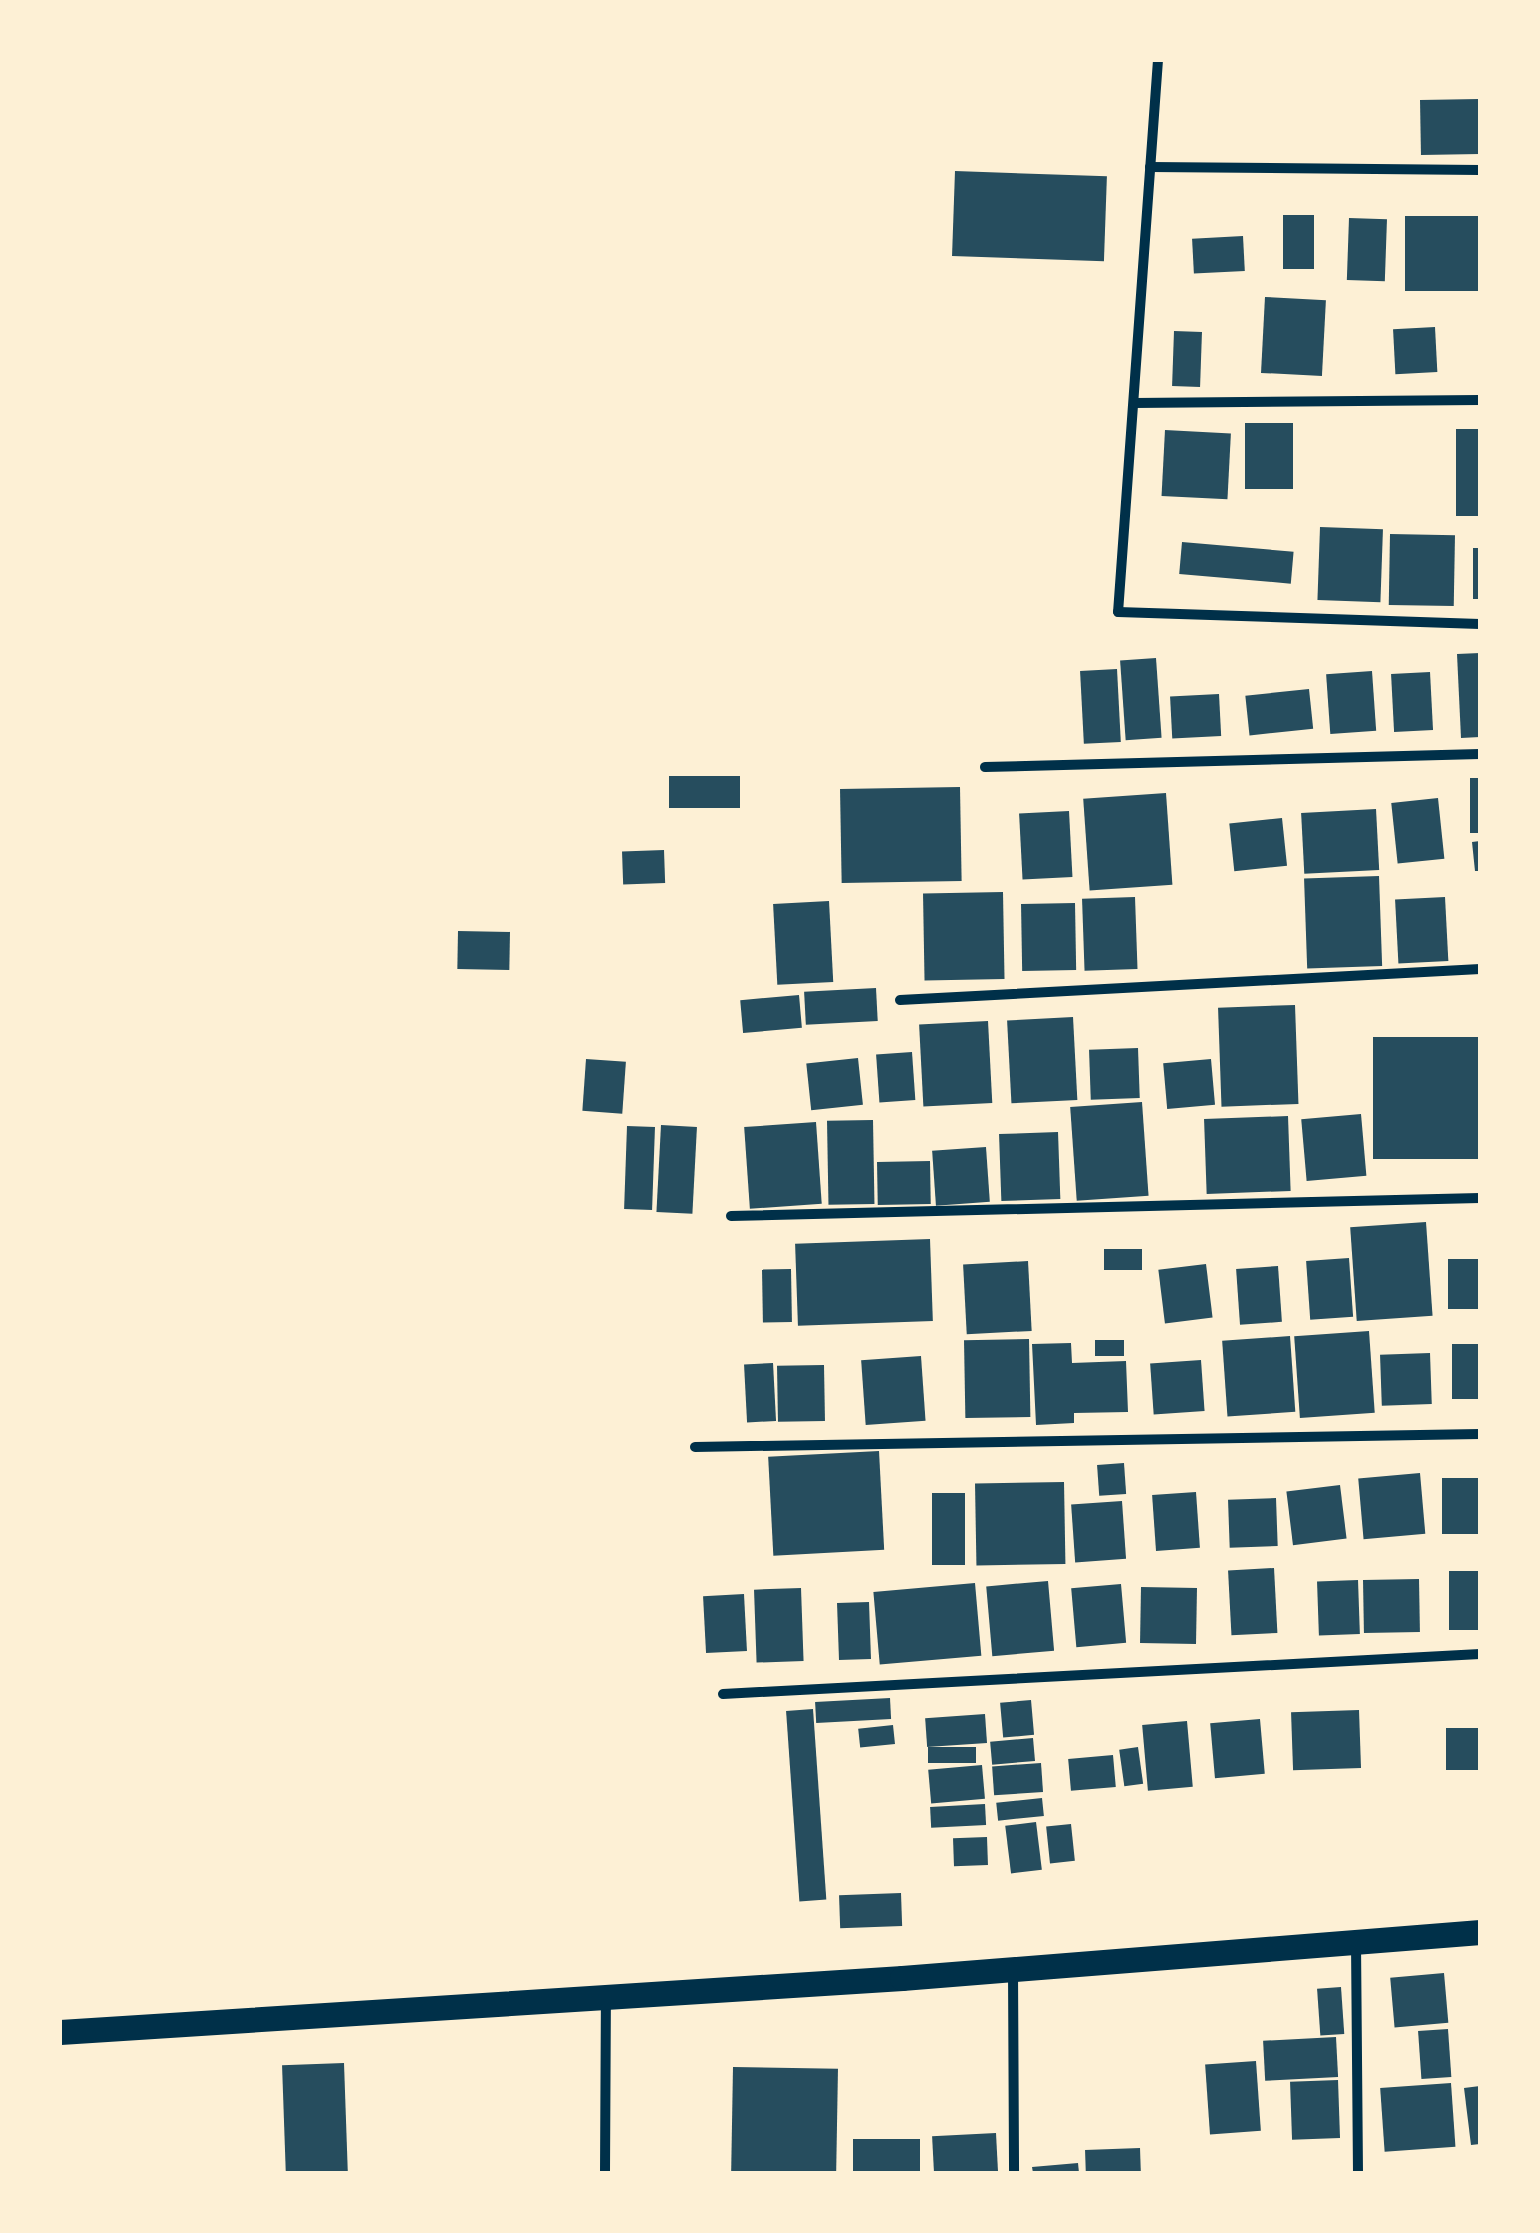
<!DOCTYPE html>
<style>
body{margin:0}
#map{position:relative;width:1540px;height:2233px;overflow:hidden;background:#fdf0d5;font-family:Raleway,sans-serif}
div>[style]{position:absolute}
[style*='--x']{left:calc(var(--x)*1px);top:calc(var(--y)*1px);width:calc(var(--w)*1px);rotate:calc(var(--a)*1deg)}
.building>*{inset:0;background:#264d5e;transform-origin:0 0}
.minor>*{height:10px;margin:-5px;padding:0 5px;transform-origin:5px;border-radius:5px;background:#003049}
.primary>*{height:25px;margin:-12.5px;padding:0 12.5px;transform-origin:12.5px;border-radius:12.5px;background:#003049}
span{translate:-50% -50%;white-space:nowrap;text-align:center;line-height:1.15;-webkit-text-stroke:10px #fdf0d5;paint-order:stroke}
.frame{position:absolute;inset:0;border:62px solid #fdf0d5;pointer-events:none}
</style>
<div id="map">
<div class="building">
<i style="left:1479px;top:99px;width:55px;height:59px;rotate:89deg"></i>
<i style="left:955px;top:171px;width:152px;height:85px;rotate:2deg"></i>
<i style="left:1283px;top:215px;width:31px;height:54px"></i>
<i style="left:1405px;top:216px;width:73px;height:75px"></i>
<i style="left:1349px;top:218px;width:38px;height:62px;rotate:2deg"></i>
<i style="left:1243px;top:236px;width:35px;height:51px;rotate:87deg"></i>
<i style="left:1265px;top:297px;width:61px;height:76px;rotate:3deg"></i>
<i style="left:1435px;top:327px;width:45px;height:42px;rotate:87deg"></i>
<i style="left:1174px;top:331px;width:28px;height:55px;rotate:2deg"></i>
<i style="left:1245px;top:423px;width:48px;height:66px"></i>
<i style="left:1456px;top:429px;width:24px;height:87px"></i>
<i style="left:1165px;top:430px;width:66px;height:66px;rotate:3deg"></i>
<i style="left:1320px;top:527px;width:63px;height:73px;rotate:2deg"></i>
<i style="left:1390px;top:534px;width:65px;height:71px;rotate:1deg"></i>
<i style="left:1182px;top:542px;width:112px;height:32px;rotate:5deg"></i>
<i style="left:1473px;top:548px;width:7px;height:51px"></i>
<i style="clip-path:polygon(1480px 653px,1480px 737px,1461px 738px,1457px 654px)"></i>
<i style="left:1156px;top:658px;width:80px;height:36px;rotate:86deg"></i>
<i style="left:1117px;top:669px;width:73px;height:37px;rotate:87deg"></i>
<i style="left:1372px;top:671px;width:60px;height:46px;rotate:86deg"></i>
<i style="left:1430px;top:672px;width:58px;height:39px;rotate:87deg"></i>
<i style="left:1309px;top:689px;width:40px;height:64px;rotate:84deg"></i>
<i style="left:1219px;top:694px;width:42px;height:49px;rotate:87deg"></i>
<i style="left:740px;top:776px;width:32px;height:71px;rotate:90deg"></i>
<i style="left:1470px;top:778px;width:10px;height:55px"></i>
<i style="left:960px;top:787px;width:94px;height:120px;rotate:89deg"></i>
<i style="left:1166px;top:793px;width:92px;height:83px;rotate:86deg"></i>
<i style="left:1438px;top:798px;width:61px;height:47px;rotate:84deg"></i>
<i style="left:1376px;top:809px;width:61px;height:75px;rotate:87deg"></i>
<i style="left:1069px;top:811px;width:66px;height:50px;rotate:87deg"></i>
<i style="left:1282px;top:818px;width:48px;height:53px;rotate:84deg"></i>
<i style="clip-path:polygon(1480px 841px,1480px 871px,1475px 871px,1472px 842px)"></i>
<i style="left:664px;top:850px;width:33px;height:42px;rotate:88deg"></i>
<i style="left:1379px;top:876px;width:90px;height:75px;rotate:88deg"></i>
<i style="left:1003px;top:892px;width:87px;height:80px;rotate:89deg"></i>
<i style="left:1135px;top:897px;width:72px;height:53px;rotate:88deg"></i>
<i style="left:1445px;top:897px;width:64px;height:50px;rotate:87deg"></i>
<i style="left:829px;top:901px;width:81px;height:56px;rotate:87deg"></i>
<i style="left:1075px;top:903px;width:67px;height:54px;rotate:89deg"></i>
<i style="left:458px;top:931px;width:52px;height:38px;rotate:1deg"></i>
<i style="left:876px;top:988px;width:33px;height:72px;rotate:87deg"></i>
<i style="left:799px;top:995px;width:33px;height:59px;rotate:85deg"></i>
<i style="left:1295px;top:1005px;width:99px;height:77px;rotate:88deg"></i>
<i style="left:1073px;top:1017px;width:83px;height:66px;rotate:87deg"></i>
<i style="left:988px;top:1021px;width:82px;height:69px;rotate:87deg"></i>
<i style="left:1480px;top:1037px;width:122px;height:107px;rotate:90deg"></i>
<i style="left:1138px;top:1048px;width:50px;height:49px;rotate:88deg"></i>
<i style="left:912px;top:1052px;width:48px;height:36px;rotate:86deg"></i>
<i style="left:858px;top:1058px;width:47px;height:52px;rotate:84deg"></i>
<i style="left:586px;top:1059px;width:40px;height:52px;rotate:4deg"></i>
<i style="left:1211px;top:1059px;width:46px;height:48px;rotate:85deg"></i>
<i style="left:1142px;top:1102px;width:94px;height:72px;rotate:86deg"></i>
<i style="left:1361px;top:1114px;width:62px;height:60px;rotate:85deg"></i>
<i style="left:1288px;top:1116px;width:75px;height:84px;rotate:88deg"></i>
<i style="left:873px;top:1120px;width:84px;height:46px;rotate:89deg"></i>
<i style="left:816px;top:1122px;width:82px;height:72px;rotate:86deg"></i>
<i style="left:661px;top:1125px;width:36px;height:87px;rotate:3deg"></i>
<i style="left:627px;top:1126px;width:28px;height:83px;rotate:2deg"></i>
<i style="left:1058px;top:1132px;width:67px;height:59px;rotate:88deg"></i>
<i style="left:986px;top:1147px;width:55px;height:54px;rotate:86deg"></i>
<i style="left:930px;top:1161px;width:43px;height:53px;rotate:89deg"></i>
<i style="left:1426px;top:1222px;width:94px;height:76px;rotate:86deg"></i>
<i style="left:930px;top:1239px;width:82px;height:135px;rotate:88deg"></i>
<i style="left:1142px;top:1249px;width:21px;height:38px;rotate:90deg"></i>
<i style="left:1349px;top:1258px;width:59px;height:43px;rotate:86deg"></i>
<i style="left:1480px;top:1259px;width:50px;height:32px;rotate:90deg"></i>
<i style="left:1028px;top:1261px;width:70px;height:65px;rotate:87deg"></i>
<i style="left:1206px;top:1264px;width:54px;height:48px;rotate:83deg"></i>
<i style="left:1278px;top:1266px;width:56px;height:42px;rotate:86deg"></i>
<i style="left:791px;top:1269px;width:53px;height:29px;rotate:89deg"></i>
<i style="left:1369px;top:1331px;width:82px;height:75px;rotate:86deg"></i>
<i style="left:1290px;top:1336px;width:76px;height:68px;rotate:86deg"></i>
<i style="left:1029px;top:1339px;width:78px;height:65px;rotate:89deg"></i>
<i style="left:1124px;top:1340px;width:16px;height:29px;rotate:90deg"></i>
<i style="clip-path:polygon(1071px 1343px,1072px 1363px,1126px 1361px,1128px 1412px,1074px 1413px,1074px 1423px,1036px 1425px,1032px 1344px)"></i>
<i style="left:1480px;top:1344px;width:55px;height:28px;rotate:90deg"></i>
<i style="left:1430px;top:1353px;width:51px;height:50px;rotate:88deg"></i>
<i style="left:921px;top:1356px;width:65px;height:60px;rotate:86deg"></i>
<i style="left:1201px;top:1360px;width:51px;height:51px;rotate:86deg"></i>
<i style="left:773px;top:1363px;width:58px;height:29px;rotate:87deg"></i>
<i style="left:824px;top:1365px;width:56px;height:47px;rotate:89deg"></i>
<i style="left:879px;top:1451px;width:99px;height:111px;rotate:87deg"></i>
<i style="left:1124px;top:1463px;width:31px;height:27px;rotate:86deg"></i>
<i style="left:1420px;top:1473px;width:61px;height:62px;rotate:85deg"></i>
<i style="left:1480px;top:1478px;width:56px;height:38px;rotate:90deg"></i>
<i style="left:1064px;top:1482px;width:82px;height:89px;rotate:89deg"></i>
<i style="left:1340px;top:1485px;width:54px;height:54px;rotate:83deg"></i>
<i style="left:1196px;top:1492px;width:56px;height:44px;rotate:86deg"></i>
<i style="left:932px;top:1493px;width:33px;height:72px"></i>
<i style="left:1276px;top:1498px;width:48px;height:48px;rotate:88deg"></i>
<i style="left:1122px;top:1501px;width:58px;height:51px;rotate:86deg"></i>
<i style="left:1274px;top:1568px;width:65px;height:46px;rotate:87deg"></i>
<i style="left:1449px;top:1571px;width:31px;height:59px"></i>
<i style="left:1419px;top:1579px;width:53px;height:56px;rotate:89deg"></i>
<i style="left:1358px;top:1580px;width:54px;height:41px;rotate:88deg"></i>
<i style="left:1048px;top:1581px;width:70px;height:62px;rotate:85deg"></i>
<i style="left:975px;top:1583px;width:73px;height:102px;rotate:85deg"></i>
<i style="left:1121px;top:1584px;width:59px;height:50px;rotate:85deg"></i>
<i style="left:1141px;top:1587px;width:56px;height:56px;rotate:1deg"></i>
<i style="left:801px;top:1588px;width:73px;height:47px;rotate:88deg"></i>
<i style="left:744px;top:1594px;width:57px;height:41px;rotate:87deg"></i>
<i style="left:869px;top:1602px;width:57px;height:32px;rotate:88deg"></i>
<i style="left:890px;top:1698px;width:21px;height:75px;rotate:87deg"></i>
<i style="left:1031px;top:1700px;width:35px;height:31px;rotate:85deg"></i>
<i style="left:813px;top:1709px;width:191px;height:27px;rotate:86deg"></i>
<i style="left:1359px;top:1710px;width:58px;height:68px;rotate:88deg"></i>
<i style="left:985px;top:1714px;width:29px;height:60px;rotate:86deg"></i>
<i style="left:1260px;top:1719px;width:55px;height:50px;rotate:85deg"></i>
<i style="left:1187px;top:1721px;width:66px;height:45px;rotate:85deg"></i>
<i style="left:893px;top:1725px;width:19px;height:35px;rotate:84deg"></i>
<i style="left:1480px;top:1728px;width:42px;height:34px;rotate:90deg"></i>
<i style="left:1033px;top:1738px;width:23px;height:43px;rotate:85deg"></i>
<i style="left:976px;top:1747px;width:16px;height:48px;rotate:90deg"></i>
<i style="left:1138px;top:1747px;width:37px;height:19px;rotate:82deg"></i>
<i style="left:1113px;top:1755px;width:32px;height:45px;rotate:85deg"></i>
<i style="left:1041px;top:1763px;width:29px;height:49px;rotate:86deg"></i>
<i style="left:982px;top:1765px;width:34px;height:54px;rotate:85deg"></i>
<i style="left:1042px;top:1798px;width:18px;height:46px;rotate:84deg"></i>
<i style="left:985px;top:1804px;width:21px;height:55px;rotate:87deg"></i>
<i style="left:1036px;top:1822px;width:48px;height:31px;rotate:83deg"></i>
<i style="left:1071px;top:1824px;width:37px;height:25px;rotate:84deg"></i>
<i style="left:987px;top:1837px;width:28px;height:34px;rotate:88deg"></i>
<i style="left:901px;top:1893px;width:33px;height:62px;rotate:88deg"></i>
<i style="left:1444px;top:1973px;width:50px;height:54px;rotate:85deg"></i>
<i style="left:1341px;top:1987px;width:47px;height:24px;rotate:86deg"></i>
<i style="left:1448px;top:2029px;width:48px;height:30px;rotate:86deg"></i>
<i style="left:1336px;top:2037px;width:40px;height:73px;rotate:87deg"></i>
<i style="left:1256px;top:2061px;width:70px;height:51px;rotate:86deg"></i>
<i style="left:344px;top:2063px;width:110px;height:62px;rotate:88deg"></i>
<i style="left:733px;top:2067px;width:105px;height:106px;rotate:1deg"></i>
<i style="left:1338px;top:2080px;width:58px;height:48px;rotate:88deg"></i>
<i style="left:1451px;top:2083px;width:64px;height:71px;rotate:86deg"></i>
<i style="clip-path:polygon(1480px 2086px,1480px 2144px,1471px 2145px,1464px 2088px)"></i>
<i style="left:996px;top:2133px;width:40px;height:64px;rotate:87deg"></i>
<i style="left:853px;top:2139px;width:67px;height:34px"></i>
<i style="left:1140px;top:2148px;width:25px;height:55px;rotate:88deg"></i>
<i style="clip-path:polygon(1078px 2163px,1079px 2173px,1033px 2173px,1032px 2167px)"></i>
</div>
<div class="minor">
<i style="--x:1158;--y:60;--w:553;--a:94.14"></i>
<i style="--x:1118;--y:612;--w:362;--a:1.9"></i>
<i style="--x:1150;--y:167;--w:330;--a:0.5"></i>
<i style="--x:1134;--y:403;--w:346;--a:-0.5"></i>
<i style="--x:985;--y:767;--w:495;--a:-1.5"></i>
<i style="--x:900;--y:1000;--w:581;--a:-3.06"></i>
<i style="--x:731;--y:1216;--w:749;--a:-1.38"></i>
<i style="--x:695;--y:1447;--w:785;--a:-0.95"></i>
<i style="--x:723;--y:1694;--w:758;--a:-3.02"></i>
<i style="--x:1356;--y:1943;--w:230;--a:89.5"></i>
<i style="--x:1013;--y:1971;--w:202;--a:89.7"></i>
<i style="--x:605;--y:2173;--w:175;--a:-89.7"></i>
</div>
<div class="primary">
<i style="--x:60;--y:2032;--w:844;--a:-3.67"></i>
<i style="--x:902;--y:1978;--w:580;--a:-4.55"></i>
</div>
<div class="frame"></div>
</div>
